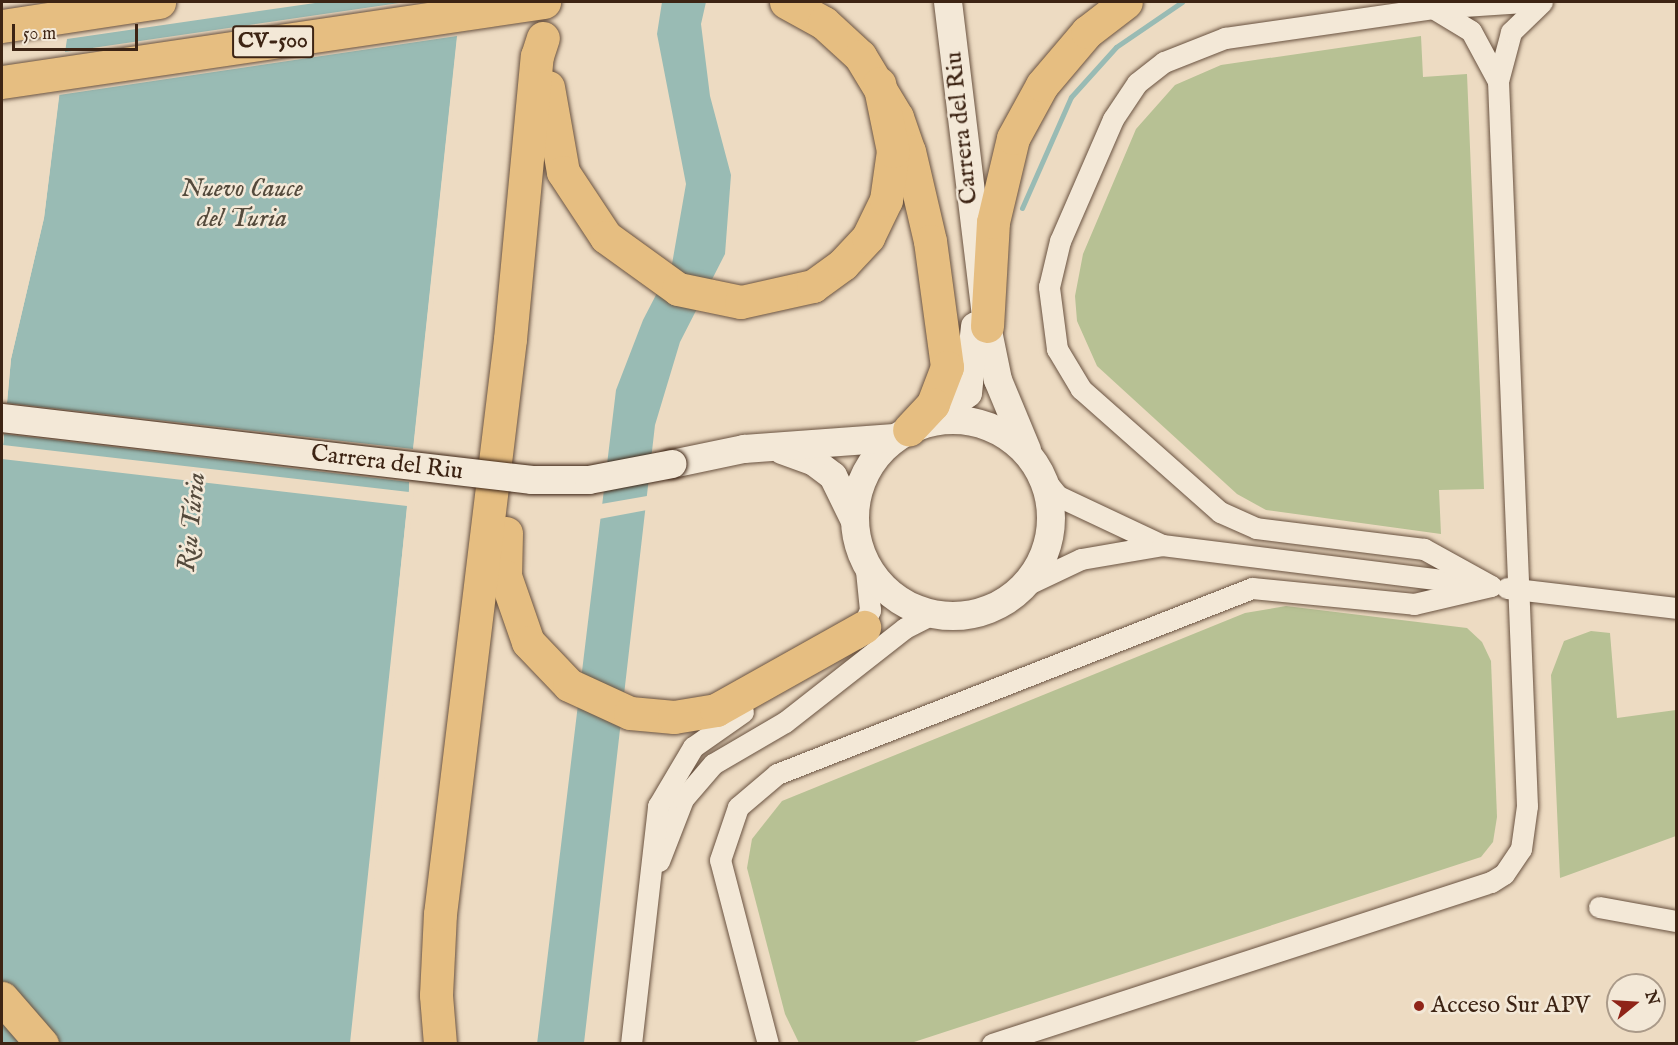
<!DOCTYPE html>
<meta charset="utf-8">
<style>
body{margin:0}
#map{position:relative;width:1678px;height:1045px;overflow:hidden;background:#eddbc2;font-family:"IM FELL English",serif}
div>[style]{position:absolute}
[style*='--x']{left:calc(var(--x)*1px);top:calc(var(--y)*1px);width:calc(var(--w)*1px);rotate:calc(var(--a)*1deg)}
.green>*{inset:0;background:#b7c194}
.water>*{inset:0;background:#99bbb4}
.pier>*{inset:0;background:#eddbc2}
.stream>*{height:5px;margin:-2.5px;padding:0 2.5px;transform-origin:2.5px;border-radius:2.5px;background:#99bbb4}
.roads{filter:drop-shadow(0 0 2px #695240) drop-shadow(0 0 2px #695240)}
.street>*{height:21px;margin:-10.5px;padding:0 10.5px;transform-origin:10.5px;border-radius:10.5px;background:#f3e8d7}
.secondary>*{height:28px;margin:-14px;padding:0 14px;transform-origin:14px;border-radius:14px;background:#f3e8d7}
.secondary>.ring{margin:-14px;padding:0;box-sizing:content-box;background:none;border:28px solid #f3e8d7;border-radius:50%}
.highway>*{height:33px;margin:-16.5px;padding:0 16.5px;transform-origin:16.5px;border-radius:16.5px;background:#e6be81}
.bridges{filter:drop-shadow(0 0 2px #3d2414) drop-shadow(0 0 2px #3d2414)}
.secondary-bridge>*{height:28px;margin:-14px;padding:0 14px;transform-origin:14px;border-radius:14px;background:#f3e8d7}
.dots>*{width:16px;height:16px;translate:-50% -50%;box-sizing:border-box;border:3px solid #f3e8d7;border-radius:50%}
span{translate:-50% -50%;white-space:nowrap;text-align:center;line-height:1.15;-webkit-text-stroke:5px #f3e8d7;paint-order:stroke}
.shield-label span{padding:2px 4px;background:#f3e8d7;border:2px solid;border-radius:4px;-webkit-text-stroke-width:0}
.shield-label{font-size:22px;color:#3d2414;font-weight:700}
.street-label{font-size:24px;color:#3d2414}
.poi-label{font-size:24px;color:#3d2414}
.left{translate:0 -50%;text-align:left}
.water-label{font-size:26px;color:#544a3c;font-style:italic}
.frame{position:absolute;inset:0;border:3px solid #3d2414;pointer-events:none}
.north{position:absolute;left:1606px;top:973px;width:60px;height:60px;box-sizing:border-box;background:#f3e8d7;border:2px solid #aa9a89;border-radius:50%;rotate:72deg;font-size:16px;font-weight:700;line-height:24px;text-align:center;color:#3d2414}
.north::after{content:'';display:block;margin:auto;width:21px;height:27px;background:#8f2418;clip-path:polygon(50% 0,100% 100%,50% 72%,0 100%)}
.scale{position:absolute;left:12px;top:24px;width:126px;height:27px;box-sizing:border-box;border:3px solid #3d2414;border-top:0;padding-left:8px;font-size:18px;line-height:21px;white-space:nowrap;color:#3d2414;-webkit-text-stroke:4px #f3e8d7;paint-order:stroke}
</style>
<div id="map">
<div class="green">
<i style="clip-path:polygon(1421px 36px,1423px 77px,1467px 74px,1484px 489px,1439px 490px,1441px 534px,1266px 510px,1237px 494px,1097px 366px,1077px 321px,1075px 296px,1083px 254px,1136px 129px,1175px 85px,1221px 65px)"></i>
<i style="clip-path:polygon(1286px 606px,1467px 628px,1482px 642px,1491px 661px,1497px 817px,1493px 842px,1481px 857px,911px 1043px,799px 1043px,785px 1014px,747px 868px,752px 839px,782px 801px,1245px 613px)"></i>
<i style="clip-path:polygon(1591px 631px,1610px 633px,1617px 718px,1676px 710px,1676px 836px,1560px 878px,1551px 675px,1564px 641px)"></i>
</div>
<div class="water">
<i style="clip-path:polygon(71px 2px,461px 2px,350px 1043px,2px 1044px,2px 457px,11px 359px,44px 218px)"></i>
<i style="clip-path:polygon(662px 2px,706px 2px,701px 24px,710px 96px,731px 175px,725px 254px,680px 342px,655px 425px,584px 1043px,537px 1044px,616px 390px,643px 320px,672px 264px,686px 184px,657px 34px)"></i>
</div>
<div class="pier">
<i style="clip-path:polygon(evenodd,68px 2px,322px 2px,67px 39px,65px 52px,406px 2px,464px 2px,373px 892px,353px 1044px,407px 506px,2px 459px,8px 359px,41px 218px,68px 2px,457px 36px,413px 449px,7px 403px,11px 359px,44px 218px,59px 95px,457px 36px,68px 2px,4px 434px,409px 482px,409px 492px,3px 445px,4px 434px)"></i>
<i style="clip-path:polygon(647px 496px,647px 510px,599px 519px,601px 504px)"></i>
</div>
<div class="stream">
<i style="--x:1022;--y:208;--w:121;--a:-66.2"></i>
<i style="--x:1071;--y:97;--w:67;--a:-48"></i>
<i style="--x:1116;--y:47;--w:80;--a:-34.3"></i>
</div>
<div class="roads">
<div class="street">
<i style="--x:1433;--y:8;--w:44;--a:31.2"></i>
<i style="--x:1471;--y:31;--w:57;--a:61.6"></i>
<i style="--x:1040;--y:474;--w:28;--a:51"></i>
<i style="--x:1058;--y:496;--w:115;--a:25.2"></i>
<i style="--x:1024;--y:586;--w:63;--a:-25.3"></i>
<i style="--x:1081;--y:559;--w:82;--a:-9.8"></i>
<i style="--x:1162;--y:545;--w:316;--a:7.1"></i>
<i style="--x:1491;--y:586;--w:77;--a:-151.1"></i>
<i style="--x:1424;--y:549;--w:169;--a:-172.9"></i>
<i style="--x:1256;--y:528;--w:39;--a:-156"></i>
<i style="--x:1220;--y:512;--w:186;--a:-138.5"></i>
<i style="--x:1081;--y:389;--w:47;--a:-121"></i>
<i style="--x:1057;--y:349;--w:63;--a:-97.4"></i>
<i style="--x:1049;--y:287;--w:47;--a:-76.6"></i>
<i style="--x:1060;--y:241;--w:133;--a:-66.5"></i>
<i style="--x:1113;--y:119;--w:43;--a:-56.3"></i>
<i style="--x:1137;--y:83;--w:34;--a:-38"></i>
<i style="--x:1164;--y:62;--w:66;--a:-21.5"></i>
<i style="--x:1225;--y:38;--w:210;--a:-8.2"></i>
<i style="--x:1433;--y:8;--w:91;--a:-3.8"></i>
<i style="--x:1507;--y:588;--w:170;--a:6.7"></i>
<i style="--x:857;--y:638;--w:31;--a:-65"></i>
<i style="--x:870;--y:610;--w:49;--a:-95.8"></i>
<i style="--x:659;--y:861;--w:66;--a:-68.8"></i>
<i style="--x:683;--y:799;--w:46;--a:-49.4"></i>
<i style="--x:713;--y:764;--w:83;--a:-30.3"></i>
<i style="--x:785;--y:722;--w:152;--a:-38.1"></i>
<i style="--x:905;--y:628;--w:31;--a:-27"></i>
<i style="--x:1599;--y:907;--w:78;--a:10.3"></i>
<i style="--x:631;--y:1044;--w:240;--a:-83.5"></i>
<i style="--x:658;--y:806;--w:69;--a:-59.3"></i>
<i style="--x:693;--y:747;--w:61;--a:-35"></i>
<i style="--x:768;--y:1044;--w:190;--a:-104.6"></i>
<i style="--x:720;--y:860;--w:56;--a:-71.2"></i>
<i style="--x:738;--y:807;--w:51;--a:-40.2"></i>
<i style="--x:777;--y:774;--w:510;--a:-21.38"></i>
<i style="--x:1252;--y:588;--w:163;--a:5.6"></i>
<i style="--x:1414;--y:604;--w:79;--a:-13.2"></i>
<i style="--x:992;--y:1044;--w:525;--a:-17.99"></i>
<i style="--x:1491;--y:882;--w:15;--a:-32"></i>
<i style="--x:1504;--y:874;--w:30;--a:-56"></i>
<i style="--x:1521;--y:849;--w:43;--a:-82.1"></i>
<i style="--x:1527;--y:806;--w:726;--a:-92.29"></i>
<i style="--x:1498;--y:81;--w:51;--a:-75.1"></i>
<i style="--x:1511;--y:32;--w:43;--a:-44.1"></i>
</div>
<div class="secondary">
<i style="--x:948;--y:2;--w:326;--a:83.1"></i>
<i style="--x:987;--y:326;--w:55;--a:78.5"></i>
<i style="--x:998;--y:380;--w:76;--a:67.5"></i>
<i class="ring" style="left:855px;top:420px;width:168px;height:168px"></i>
<i style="--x:930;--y:421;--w:47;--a:-36.4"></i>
<i style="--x:968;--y:393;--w:67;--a:-84"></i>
<i style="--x:782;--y:450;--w:33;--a:20"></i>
<i style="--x:813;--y:461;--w:25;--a:37"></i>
<i style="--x:833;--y:476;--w:48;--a:64"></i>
<i style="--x:672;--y:464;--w:74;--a:-11.8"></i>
<i style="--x:744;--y:449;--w:151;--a:-4.2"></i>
</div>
<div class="highway">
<i style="--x:786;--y:2;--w:43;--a:28.9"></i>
<i style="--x:824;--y:23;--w:49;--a:42.5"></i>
<i style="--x:860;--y:56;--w:71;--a:58.8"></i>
<i style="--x:897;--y:117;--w:36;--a:71"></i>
<i style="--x:909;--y:151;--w:92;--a:76.9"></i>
<i style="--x:930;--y:241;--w:127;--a:82.3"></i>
<i style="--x:947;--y:367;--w:40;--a:111"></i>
<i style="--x:933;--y:404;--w:35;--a:133"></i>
<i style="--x:2;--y:26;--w:159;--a:-8.7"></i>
<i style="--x:2;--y:82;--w:548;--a:-8.4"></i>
<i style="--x:548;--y:87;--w:86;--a:80"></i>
<i style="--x:563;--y:172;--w:78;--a:56.5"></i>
<i style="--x:606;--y:237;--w:89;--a:35.8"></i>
<i style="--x:678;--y:289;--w:64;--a:11.7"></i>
<i style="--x:741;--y:302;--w:74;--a:-12.5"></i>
<i style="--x:813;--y:286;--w:37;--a:-36"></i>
<i style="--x:843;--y:264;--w:37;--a:-47"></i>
<i style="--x:868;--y:237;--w:41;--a:-64.1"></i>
<i style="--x:886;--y:200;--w:49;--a:-81.9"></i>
<i style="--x:893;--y:151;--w:69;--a:-101.6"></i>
<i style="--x:987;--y:326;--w:104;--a:-86.7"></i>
<i style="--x:993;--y:222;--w:86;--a:-76.6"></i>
<i style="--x:1013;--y:138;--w:60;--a:-61.3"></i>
<i style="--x:1042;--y:85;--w:70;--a:-49.7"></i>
<i style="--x:1087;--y:32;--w:49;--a:-37.6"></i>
<i style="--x:506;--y:533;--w:43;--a:91.3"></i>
<i style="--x:505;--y:576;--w:70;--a:70.8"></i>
<i style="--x:528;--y:642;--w:59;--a:46.4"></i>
<i style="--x:569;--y:685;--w:67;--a:24.7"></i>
<i style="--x:630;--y:713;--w:44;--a:5.2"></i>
<i style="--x:674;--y:717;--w:43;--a:-9.5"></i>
<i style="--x:716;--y:710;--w:170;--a:-29.3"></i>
<i style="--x:2;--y:998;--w:61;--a:49"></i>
<i style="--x:440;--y:1044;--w:49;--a:-94.7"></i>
<i style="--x:436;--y:995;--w:81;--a:-87.2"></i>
<i style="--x:440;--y:914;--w:579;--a:-83.06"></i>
<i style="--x:510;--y:339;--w:284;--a:-84.6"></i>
<i style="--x:537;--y:56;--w:19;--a:-72"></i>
</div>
</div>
<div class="bridges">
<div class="secondary-bridge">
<i style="--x:2;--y:418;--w:534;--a:6.67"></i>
<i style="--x:532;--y:480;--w:57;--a:0"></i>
<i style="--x:589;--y:480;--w:85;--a:-10.9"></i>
</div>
</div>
<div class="dots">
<i style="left:1419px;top:1006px;background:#8f2418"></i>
</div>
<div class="shield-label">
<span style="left:273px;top:42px">CV-500</span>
</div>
<div class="street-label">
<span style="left:962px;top:128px;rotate:-96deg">Carrera del Riu</span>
<span style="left:387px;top:463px;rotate:7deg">Carrera del Riu</span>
</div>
<div class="poi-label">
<span class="left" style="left:1431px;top:1006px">Acceso Sur APV</span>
</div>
<div class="water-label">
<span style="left:242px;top:204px">Nuevo Cauce<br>del Turia</span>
<span style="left:192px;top:522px;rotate:-84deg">Riu Túria</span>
</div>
<div class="frame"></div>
<div class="north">N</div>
<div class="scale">50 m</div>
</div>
